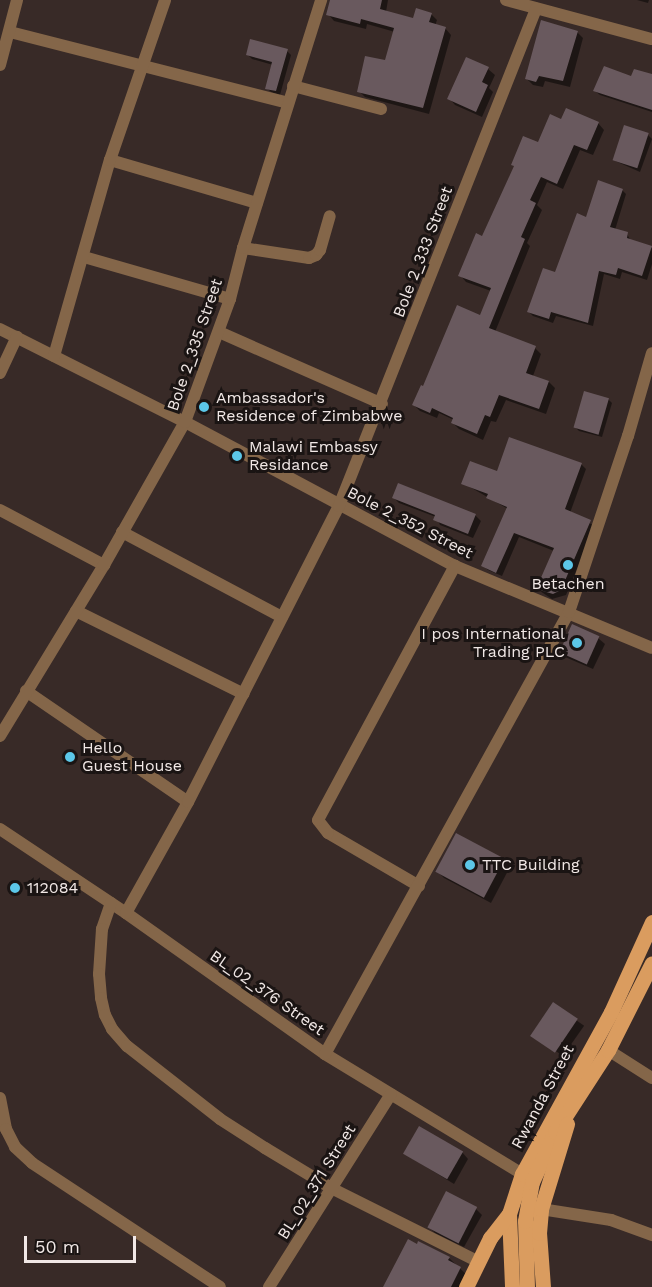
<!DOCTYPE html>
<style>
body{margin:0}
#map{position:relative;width:652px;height:1287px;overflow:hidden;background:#382a27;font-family:"Work Sans",sans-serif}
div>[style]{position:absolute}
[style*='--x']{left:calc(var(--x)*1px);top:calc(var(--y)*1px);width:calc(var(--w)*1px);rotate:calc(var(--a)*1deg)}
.shadow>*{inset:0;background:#0007;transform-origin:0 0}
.building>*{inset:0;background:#69595e;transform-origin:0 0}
.street>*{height:12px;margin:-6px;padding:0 6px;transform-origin:6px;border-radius:6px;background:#846649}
.primary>*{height:15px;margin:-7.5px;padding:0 7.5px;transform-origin:7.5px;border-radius:7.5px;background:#da9c5f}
.dots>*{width:16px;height:16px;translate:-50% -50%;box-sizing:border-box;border:3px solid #1a1413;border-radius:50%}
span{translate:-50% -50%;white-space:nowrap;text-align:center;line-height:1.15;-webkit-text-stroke:6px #1a1413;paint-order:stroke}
.street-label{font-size:16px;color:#f1e8e6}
.poi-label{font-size:16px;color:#f1e8e6}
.left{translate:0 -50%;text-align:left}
.right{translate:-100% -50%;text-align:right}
.scale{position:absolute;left:24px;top:1236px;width:112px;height:27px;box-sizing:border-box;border:3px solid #f1e8e6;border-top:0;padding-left:8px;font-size:18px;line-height:21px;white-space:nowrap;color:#f1e8e6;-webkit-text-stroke:4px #1a1413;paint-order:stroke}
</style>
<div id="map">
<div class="shadow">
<i style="clip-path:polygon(332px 0,388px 0,386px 12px,414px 20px,431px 14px,437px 20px,435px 26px,445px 28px,451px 35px,429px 114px,365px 97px,359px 91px,386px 62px,395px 32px,367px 24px,366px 29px,334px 21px,328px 14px)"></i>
<i style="clip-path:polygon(637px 0,649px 0,648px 3px)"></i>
<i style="clip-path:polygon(577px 32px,583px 38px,570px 87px,545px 81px,543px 87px,533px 85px,526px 78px)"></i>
<i style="clip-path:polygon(287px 51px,291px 55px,280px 95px,271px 92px,267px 88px,273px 65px,252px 59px,248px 55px)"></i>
<i style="clip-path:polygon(466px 59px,488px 69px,495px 75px,489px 88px,493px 92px,482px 117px,455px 105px,449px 98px)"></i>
<i style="clip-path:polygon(652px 76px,652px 112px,600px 95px,595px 91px,632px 78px)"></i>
<i style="clip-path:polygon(562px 121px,598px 123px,604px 130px,593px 155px,580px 150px,563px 189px,547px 182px,537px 205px,542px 210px,527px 243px,530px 246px,495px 332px,535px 348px,541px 354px,533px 376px,549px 382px,555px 388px,546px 414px,506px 400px,496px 422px,491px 421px,483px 440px,459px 429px,453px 423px,454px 420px,439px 413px,437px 418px,420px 411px,414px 405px,481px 317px,491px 291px,466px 282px,460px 275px,538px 144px)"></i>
<i style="clip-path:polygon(648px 135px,652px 139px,640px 172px,613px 160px)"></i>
<i style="clip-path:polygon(622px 190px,626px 194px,615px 230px,627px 234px,631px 241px,652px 248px,652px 264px,647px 280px,622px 272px,620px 279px,604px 274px,593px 326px,556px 316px,553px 323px,533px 316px,528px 311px,556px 274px,587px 219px)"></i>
<i style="clip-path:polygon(608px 399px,612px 403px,602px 437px,579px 431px,575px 427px)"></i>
<i style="clip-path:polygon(581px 464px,586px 469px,570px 513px,595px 526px,566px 595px,552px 599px,537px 589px,554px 551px,519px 537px,502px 576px,488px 570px,483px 566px,508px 509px,463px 483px,498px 473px)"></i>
<i style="clip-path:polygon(393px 497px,475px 515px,481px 521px,473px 538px,440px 525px,436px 517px,399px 503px)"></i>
<i style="clip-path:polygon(598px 638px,605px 644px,593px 669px,565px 657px,559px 650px)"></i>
<i style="clip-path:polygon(504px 860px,510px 867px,491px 903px,444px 878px,437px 871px)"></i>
<i style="left:553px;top:1004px;width:38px;height:37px;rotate:35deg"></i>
<i style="clip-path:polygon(462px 1152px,468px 1159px,454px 1184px,405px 1154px)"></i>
<i style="clip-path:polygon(476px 1209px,482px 1215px,464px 1247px,435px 1233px,428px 1226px)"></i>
<i style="clip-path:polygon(417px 1246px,449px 1258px,468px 1276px,462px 1287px,385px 1287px)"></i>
</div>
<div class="building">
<i style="clip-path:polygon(330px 0,382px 0,380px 9px,413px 18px,416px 8px,432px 13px,429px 22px,446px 27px,423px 108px,357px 92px,365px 56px,385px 60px,394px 28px,361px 19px,360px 24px,326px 15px)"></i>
<i style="clip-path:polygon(541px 20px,578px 31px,563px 81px,539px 76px,536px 82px,525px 79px)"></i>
<i style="clip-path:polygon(250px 39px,288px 49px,276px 91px,265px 89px,272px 62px,246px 55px)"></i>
<i style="clip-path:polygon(466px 57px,489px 67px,482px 82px,488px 85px,476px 112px,447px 99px)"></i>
<i style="clip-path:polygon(604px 66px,631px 76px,634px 69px,652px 74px,652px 110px,593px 91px)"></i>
<i style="clip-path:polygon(566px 108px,599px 122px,587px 150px,574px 145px,557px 184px,541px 177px,530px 200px,536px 203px,521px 237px,525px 239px,489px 328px,536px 346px,526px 373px,549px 381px,539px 409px,499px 395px,490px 417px,485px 415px,477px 434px,451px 423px,453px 418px,432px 408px,430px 413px,412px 405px,421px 385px,423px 386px,457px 305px,480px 315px,491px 288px,458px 276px,476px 233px,482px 236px,514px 166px,511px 165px,523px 136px,538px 142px,550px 114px,561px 119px)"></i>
<i style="left:624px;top:125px;width:26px;height:37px;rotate:18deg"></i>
<i style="clip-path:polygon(598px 180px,623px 189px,610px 227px,628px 232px,627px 238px,652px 246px,642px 276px,618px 268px,616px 275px,599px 271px,588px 323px,551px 312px,549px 319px,527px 312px,543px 268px,555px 272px,577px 213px,586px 217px)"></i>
<i style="left:584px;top:391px;width:26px;height:38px;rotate:16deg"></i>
<i style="clip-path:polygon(509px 437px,582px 463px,565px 509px,591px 520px,561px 590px,553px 594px,536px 589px,554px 548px,514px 533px,496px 573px,481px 566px,507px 507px,486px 498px,488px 494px,461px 484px,470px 461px,497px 471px)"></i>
<i style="clip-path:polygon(398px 483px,476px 514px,468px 534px,433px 520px,435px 515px,392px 498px)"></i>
<i style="left:572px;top:624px;width:30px;height:31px;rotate:24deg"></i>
<i style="left:456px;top:833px;width:55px;height:44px;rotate:28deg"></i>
<i style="left:553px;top:1002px;width:30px;height:41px;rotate:34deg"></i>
<i style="left:419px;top:1126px;width:51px;height:32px;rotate:30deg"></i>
<i style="left:446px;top:1191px;width:35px;height:41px;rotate:27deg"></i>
<i style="clip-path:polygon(408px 1239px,417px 1244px,418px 1241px,450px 1257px,448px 1260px,461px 1267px,451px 1287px,383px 1287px)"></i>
</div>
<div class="street">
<i style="--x:506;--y:0;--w:151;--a:15"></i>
<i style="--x:10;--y:32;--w:287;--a:14.3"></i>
<i style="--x:0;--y:65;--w:67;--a:-75.3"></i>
<i style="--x:293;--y:86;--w:91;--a:14.6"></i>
<i style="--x:110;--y:160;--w:153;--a:16.3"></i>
<i style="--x:243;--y:248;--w:67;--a:8.6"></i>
<i style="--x:309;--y:258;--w:8;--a:-23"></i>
<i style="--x:316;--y:255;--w:6;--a:-51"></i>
<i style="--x:320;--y:250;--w:35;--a:-74"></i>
<i style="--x:84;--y:257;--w:152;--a:16"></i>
<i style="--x:0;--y:329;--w:207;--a:26.7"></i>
<i style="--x:185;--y:422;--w:306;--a:28.1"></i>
<i style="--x:455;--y:566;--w:213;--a:22.6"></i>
<i style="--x:219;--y:332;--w:178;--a:23.8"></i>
<i style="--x:54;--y:356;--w:204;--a:-74.1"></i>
<i style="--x:110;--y:160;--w:169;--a:-71"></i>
<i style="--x:0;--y:373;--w:40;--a:-65"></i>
<i style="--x:0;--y:510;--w:118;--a:27.9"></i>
<i style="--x:122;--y:532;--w:181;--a:28"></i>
<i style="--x:76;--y:611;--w:187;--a:26.3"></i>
<i style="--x:26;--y:691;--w:196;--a:34.4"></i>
<i style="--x:0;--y:736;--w:200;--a:-58.7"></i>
<i style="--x:104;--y:565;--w:164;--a:-60.5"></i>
<i style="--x:185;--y:422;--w:131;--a:-69.9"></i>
<i style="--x:230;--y:299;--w:53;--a:-75.7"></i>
<i style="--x:243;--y:248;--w:260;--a:-72.5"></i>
<i style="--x:0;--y:829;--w:151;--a:33.7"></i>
<i style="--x:126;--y:913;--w:244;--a:35.3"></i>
<i style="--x:325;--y:1054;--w:231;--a:31.3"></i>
<i style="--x:419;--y:886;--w:105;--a:-149.8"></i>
<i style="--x:328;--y:833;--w:16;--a:-128"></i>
<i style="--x:318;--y:820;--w:289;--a:-61.7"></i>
<i style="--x:111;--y:903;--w:28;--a:109"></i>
<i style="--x:102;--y:929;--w:45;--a:93.8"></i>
<i style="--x:99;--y:974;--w:24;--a:85"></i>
<i style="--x:101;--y:998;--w:17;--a:77"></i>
<i style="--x:105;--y:1015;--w:16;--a:63"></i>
<i style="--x:112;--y:1029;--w:23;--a:49"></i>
<i style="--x:127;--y:1046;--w:118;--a:38.1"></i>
<i style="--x:220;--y:1119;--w:54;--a:32.8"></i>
<i style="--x:265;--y:1148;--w:79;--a:31.1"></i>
<i style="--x:333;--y:1189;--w:163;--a:26.6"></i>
<i style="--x:126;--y:913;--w:127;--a:-60.8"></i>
<i style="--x:188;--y:802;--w:332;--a:-63"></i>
<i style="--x:339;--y:506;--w:535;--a:-68.38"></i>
<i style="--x:608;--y:1050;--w:52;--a:32.5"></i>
<i style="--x:325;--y:1054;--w:505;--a:-61.1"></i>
<i style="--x:569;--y:612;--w:186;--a:-71.5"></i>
<i style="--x:628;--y:436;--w:86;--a:-73.9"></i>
<i style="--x:0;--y:1098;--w:32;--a:79"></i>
<i style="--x:6;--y:1129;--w:20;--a:63"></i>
<i style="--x:15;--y:1147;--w:23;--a:43"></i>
<i style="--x:32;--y:1163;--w:225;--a:33.4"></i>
<i style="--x:541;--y:1209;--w:71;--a:8.9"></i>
<i style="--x:611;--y:1220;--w:44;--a:20.1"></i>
<i style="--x:269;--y:1287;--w:228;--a:-57.7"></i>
</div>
<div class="primary">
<i style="--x:509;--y:1214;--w:73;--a:87.6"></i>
<i style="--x:466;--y:1287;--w:55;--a:-63.9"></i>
<i style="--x:490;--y:1238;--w:31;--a:-52"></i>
<i style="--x:509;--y:1214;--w:42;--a:-72"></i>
<i style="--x:522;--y:1174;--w:185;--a:-61.2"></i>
<i style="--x:611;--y:1012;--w:99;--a:-65.5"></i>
<i style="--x:527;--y:1287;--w:66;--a:-91.7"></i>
<i style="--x:525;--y:1221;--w:40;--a:-80"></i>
<i style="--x:532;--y:1182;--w:55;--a:-65.3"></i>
<i style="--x:555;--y:1132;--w:98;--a:-57.1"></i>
<i style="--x:608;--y:1050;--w:97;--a:-63.2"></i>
<i style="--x:543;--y:1287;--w:54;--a:-94.2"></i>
<i style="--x:539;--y:1233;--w:24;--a:-85"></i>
<i style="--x:541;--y:1209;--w:89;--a:-73"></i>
</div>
<div class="dots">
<i style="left:204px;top:407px;background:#5cc7e8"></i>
<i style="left:237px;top:456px;background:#5cc7e8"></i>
<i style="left:568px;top:565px;background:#5cc7e8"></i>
<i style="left:577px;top:643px;background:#5cc7e8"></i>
<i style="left:70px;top:757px;background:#5cc7e8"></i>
<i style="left:470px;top:865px;background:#5cc7e8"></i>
<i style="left:15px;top:888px;background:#5cc7e8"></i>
</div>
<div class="street-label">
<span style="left:423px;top:252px;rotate:-69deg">Bole 2_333 Street</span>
<span style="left:195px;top:345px;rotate:-71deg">Bole 2_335 Street</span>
<span style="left:410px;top:523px;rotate:27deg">Bole 2_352 Street</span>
<span style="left:267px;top:993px;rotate:35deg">BL_02_376 Street</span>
<span style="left:543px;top:1097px;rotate:-62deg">Rwanda Street</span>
<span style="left:317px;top:1182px;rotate:-58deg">BL_02_371 Street</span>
</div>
<div class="poi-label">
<span class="left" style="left:216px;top:407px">Ambassador's<br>Residence of Zimbabwe</span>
<span class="left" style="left:249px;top:456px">Malawi Embassy<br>Residance</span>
<span style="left:568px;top:584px">Betachen</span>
<span class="right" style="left:565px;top:643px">I pos International<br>Trading PLC</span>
<span class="left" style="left:82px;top:757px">Hello<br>Guest House</span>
<span class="left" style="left:482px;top:865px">TTC Building</span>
<span class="left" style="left:27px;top:888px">112084</span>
</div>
<div class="scale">50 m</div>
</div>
